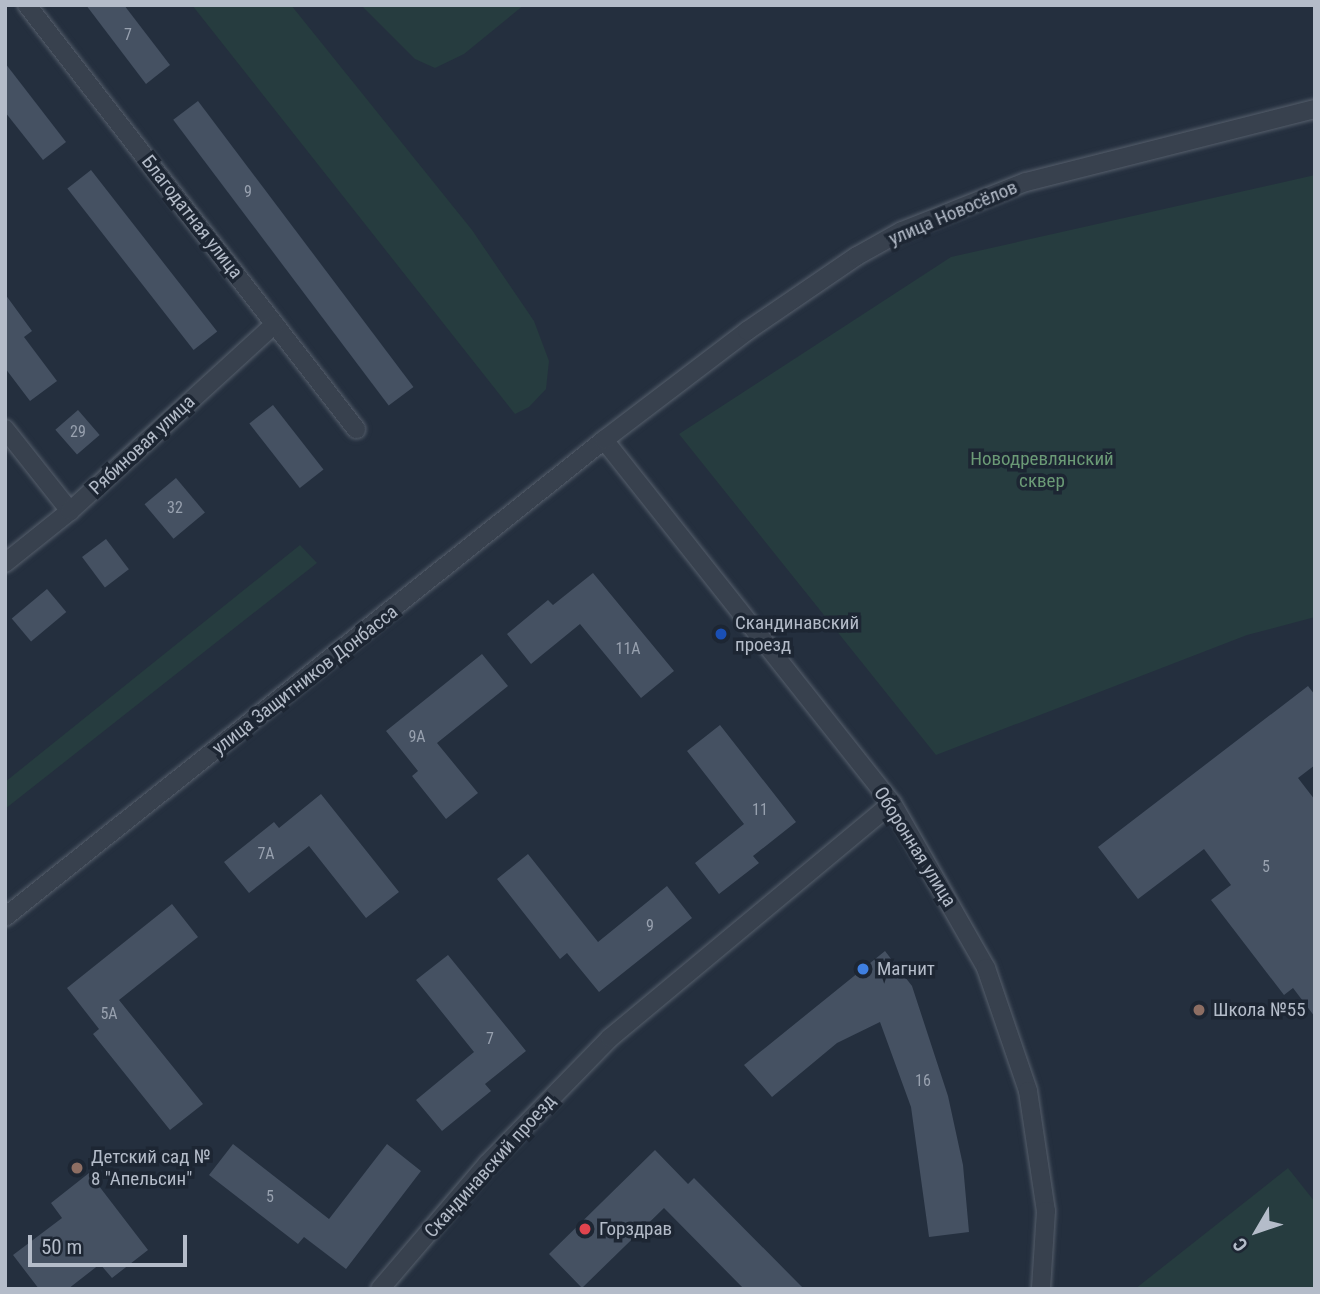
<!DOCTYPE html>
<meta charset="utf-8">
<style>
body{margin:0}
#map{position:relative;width:1320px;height:1294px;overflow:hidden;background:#242f3e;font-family:"Roboto Condensed",sans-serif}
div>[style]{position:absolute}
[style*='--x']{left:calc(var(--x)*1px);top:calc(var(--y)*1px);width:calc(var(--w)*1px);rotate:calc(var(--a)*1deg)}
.green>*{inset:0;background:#263c3f}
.building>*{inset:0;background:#455162;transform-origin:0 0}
.roads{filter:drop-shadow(0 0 2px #565f6c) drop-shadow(0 0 2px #565f6c)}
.street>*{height:18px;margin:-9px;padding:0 9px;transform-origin:9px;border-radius:9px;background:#38414e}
.dots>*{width:19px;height:19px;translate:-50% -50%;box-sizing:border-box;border:4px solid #1d2633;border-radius:50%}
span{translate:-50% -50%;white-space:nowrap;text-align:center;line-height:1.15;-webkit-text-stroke:7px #1d2633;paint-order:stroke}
.number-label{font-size:16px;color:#98a1af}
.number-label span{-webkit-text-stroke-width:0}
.street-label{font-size:19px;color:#b4bcc9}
.park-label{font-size:19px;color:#6b9a76}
.poi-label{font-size:19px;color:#b4bcc9}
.left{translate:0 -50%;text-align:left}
.frame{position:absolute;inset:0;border:7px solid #b4bcc9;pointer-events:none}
.north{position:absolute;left:1222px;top:1196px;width:70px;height:70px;-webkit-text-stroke:5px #1d2633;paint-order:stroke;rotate:231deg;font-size:19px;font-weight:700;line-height:28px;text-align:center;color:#b4bcc9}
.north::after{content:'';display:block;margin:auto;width:24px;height:32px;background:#b4bcc9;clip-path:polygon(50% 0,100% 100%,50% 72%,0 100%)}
.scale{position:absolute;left:28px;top:1235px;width:159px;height:32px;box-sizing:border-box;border:4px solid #b4bcc9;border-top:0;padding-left:9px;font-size:21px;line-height:24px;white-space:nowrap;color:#b4bcc9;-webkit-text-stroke:5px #1d2633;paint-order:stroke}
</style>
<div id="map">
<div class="green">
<i style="clip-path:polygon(192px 5px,291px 5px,472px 230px,534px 321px,549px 361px,546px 389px,529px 407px,515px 414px)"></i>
<i style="clip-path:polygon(361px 5px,524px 5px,464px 54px,435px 68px,415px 59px)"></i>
<i style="clip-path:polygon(1315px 175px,1315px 617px,1247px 635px,936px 755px,679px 434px,951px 257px)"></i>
<i style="clip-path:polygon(300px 545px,317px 563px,5px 809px,5px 782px)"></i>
<i style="clip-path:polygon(1288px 1168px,1315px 1202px,1315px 1289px,1135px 1289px)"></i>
</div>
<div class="building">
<i style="clip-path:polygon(86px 5px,124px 5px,170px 65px,146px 84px)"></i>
<i style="clip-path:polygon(5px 63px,66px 142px,43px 160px,5px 112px)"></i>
<i style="left:198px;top:101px;width:358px;height:31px;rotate:53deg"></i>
<i style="left:91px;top:170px;width:205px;height:30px;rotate:52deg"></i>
<i style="clip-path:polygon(5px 294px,32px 331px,24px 337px,57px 381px,30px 401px,5px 368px)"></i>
<i style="left:273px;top:405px;width:82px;height:30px;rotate:52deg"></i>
<i style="left:78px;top:410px;width:33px;height:30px;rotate:49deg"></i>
<i style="left:176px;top:478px;width:45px;height:41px;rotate:50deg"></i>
<i style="left:106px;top:539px;width:38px;height:30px;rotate:53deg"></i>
<i style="clip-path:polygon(593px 573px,674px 671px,641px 698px,580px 624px,531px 664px,507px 634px,548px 600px,553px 605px)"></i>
<i style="left:47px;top:589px;width:30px;height:46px;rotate:50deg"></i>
<i style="clip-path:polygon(482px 654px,508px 686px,437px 743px,478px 793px,446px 819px,412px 776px,418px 771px,386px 731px)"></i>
<i style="clip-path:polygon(1308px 686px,1315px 695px,1315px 765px,1298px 778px,1315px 800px,1315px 1017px,1293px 988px,1284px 995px,1211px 900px,1231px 885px,1204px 849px,1138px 899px,1098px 847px)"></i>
<i style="clip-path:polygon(720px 725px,796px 822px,753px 856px,759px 863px,719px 894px,695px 863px,744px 824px,687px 751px)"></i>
<i style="clip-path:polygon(321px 794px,399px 892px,366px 918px,309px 846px,249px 893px,224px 862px,274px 822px,279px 828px)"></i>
<i style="clip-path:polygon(528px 854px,598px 942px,667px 886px,692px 918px,599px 992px,567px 953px,560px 959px,497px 879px)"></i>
<i style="clip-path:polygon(172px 904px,198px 937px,119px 1000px,203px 1104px,170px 1130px,93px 1034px,99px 1029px,67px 988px)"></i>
<i style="clip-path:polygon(885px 951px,912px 986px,948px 1096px,963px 1165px,969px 1232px,929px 1237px,911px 1107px,880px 1022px,837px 1043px,772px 1097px,744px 1065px)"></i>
<i style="clip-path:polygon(448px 955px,526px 1051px,485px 1084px,491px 1091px,442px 1131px,416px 1100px,474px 1052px,416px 980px)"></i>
<i style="clip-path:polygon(233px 1144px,329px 1219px,387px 1144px,421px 1171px,346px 1269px,304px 1237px,298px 1244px,209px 1175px)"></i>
<i style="clip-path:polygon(655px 1150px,688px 1184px,694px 1178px,804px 1289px,744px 1289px,664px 1208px,582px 1288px,549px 1254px)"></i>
<i style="clip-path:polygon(89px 1173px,148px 1250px,112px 1278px,100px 1264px,68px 1289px,39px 1289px,13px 1255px,62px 1218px,51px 1203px)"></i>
</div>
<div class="roads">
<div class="street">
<i style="--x:27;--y:5;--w:537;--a:52.19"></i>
<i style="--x:5;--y:429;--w:105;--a:51.6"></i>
<i style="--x:604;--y:440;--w:463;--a:51.6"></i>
<i style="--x:892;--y:803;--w:190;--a:60.3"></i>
<i style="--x:986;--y:968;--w:130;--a:71.1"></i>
<i style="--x:1028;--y:1091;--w:121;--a:81.5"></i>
<i style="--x:1046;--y:1211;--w:78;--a:93.7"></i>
<i style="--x:5;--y:563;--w:83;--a:-38.7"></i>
<i style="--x:70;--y:511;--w:277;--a:-42.4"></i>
<i style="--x:5;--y:917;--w:766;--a:-38.53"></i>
<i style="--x:604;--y:440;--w:180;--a:-37.3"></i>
<i style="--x:747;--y:331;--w:133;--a:-34.3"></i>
<i style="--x:857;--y:256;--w:51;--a:-29.1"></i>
<i style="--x:902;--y:231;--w:133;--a:-21.6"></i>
<i style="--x:1026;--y:182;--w:298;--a:-14.2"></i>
<i style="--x:380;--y:1289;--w:165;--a:-49.4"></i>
<i style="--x:487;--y:1164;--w:176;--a:-45.7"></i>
<i style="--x:610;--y:1038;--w:367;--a:-39.8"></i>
</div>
</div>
<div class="dots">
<i style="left:721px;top:634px;background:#1a4fb4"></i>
<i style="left:863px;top:969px;background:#3f7fe0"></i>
<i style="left:1199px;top:1010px;background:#8d6e63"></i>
<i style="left:77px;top:1168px;background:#8d6e63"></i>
<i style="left:585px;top:1229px;background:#e0444e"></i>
</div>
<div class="number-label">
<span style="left:128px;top:35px">7</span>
<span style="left:248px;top:192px">9</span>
<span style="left:78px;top:432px">29</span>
<span style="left:175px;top:508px">32</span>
<span style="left:628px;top:649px">11А</span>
<span style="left:417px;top:737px">9А</span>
<span style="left:760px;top:810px">11</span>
<span style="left:266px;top:854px">7А</span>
<span style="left:1266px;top:867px">5</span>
<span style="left:650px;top:926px">9</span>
<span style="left:109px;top:1014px">5А</span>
<span style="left:490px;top:1039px">7</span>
<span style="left:923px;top:1081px">16</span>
<span style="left:270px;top:1197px">5</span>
</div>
<div class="street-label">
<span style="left:953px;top:213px;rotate:-23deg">улица Новосёлов</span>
<span style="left:192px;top:217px;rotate:52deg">Благодатная улица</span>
<span style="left:142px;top:445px;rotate:-43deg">Рябиновая улица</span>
<span style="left:305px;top:680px;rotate:-38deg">улица Защитников Донбасса</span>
<span style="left:915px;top:847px;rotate:58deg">Оборонная улица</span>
<span style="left:490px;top:1166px;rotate:-48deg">Скандинавский проезд</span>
</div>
<div class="park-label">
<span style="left:1042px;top:470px">Новодревлянский<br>сквер</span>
</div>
<div class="poi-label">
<span class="left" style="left:735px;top:634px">Скандинавский<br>проезд</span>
<span class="left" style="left:877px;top:969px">Магнит</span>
<span class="left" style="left:1213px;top:1010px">Школа №55</span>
<span class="left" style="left:91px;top:1168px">Детский сад №<br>8 "Апельсин"</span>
<span class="left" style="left:599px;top:1229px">Горздрав</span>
</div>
<div class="frame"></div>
<div class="north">С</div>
<div class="scale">50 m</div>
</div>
